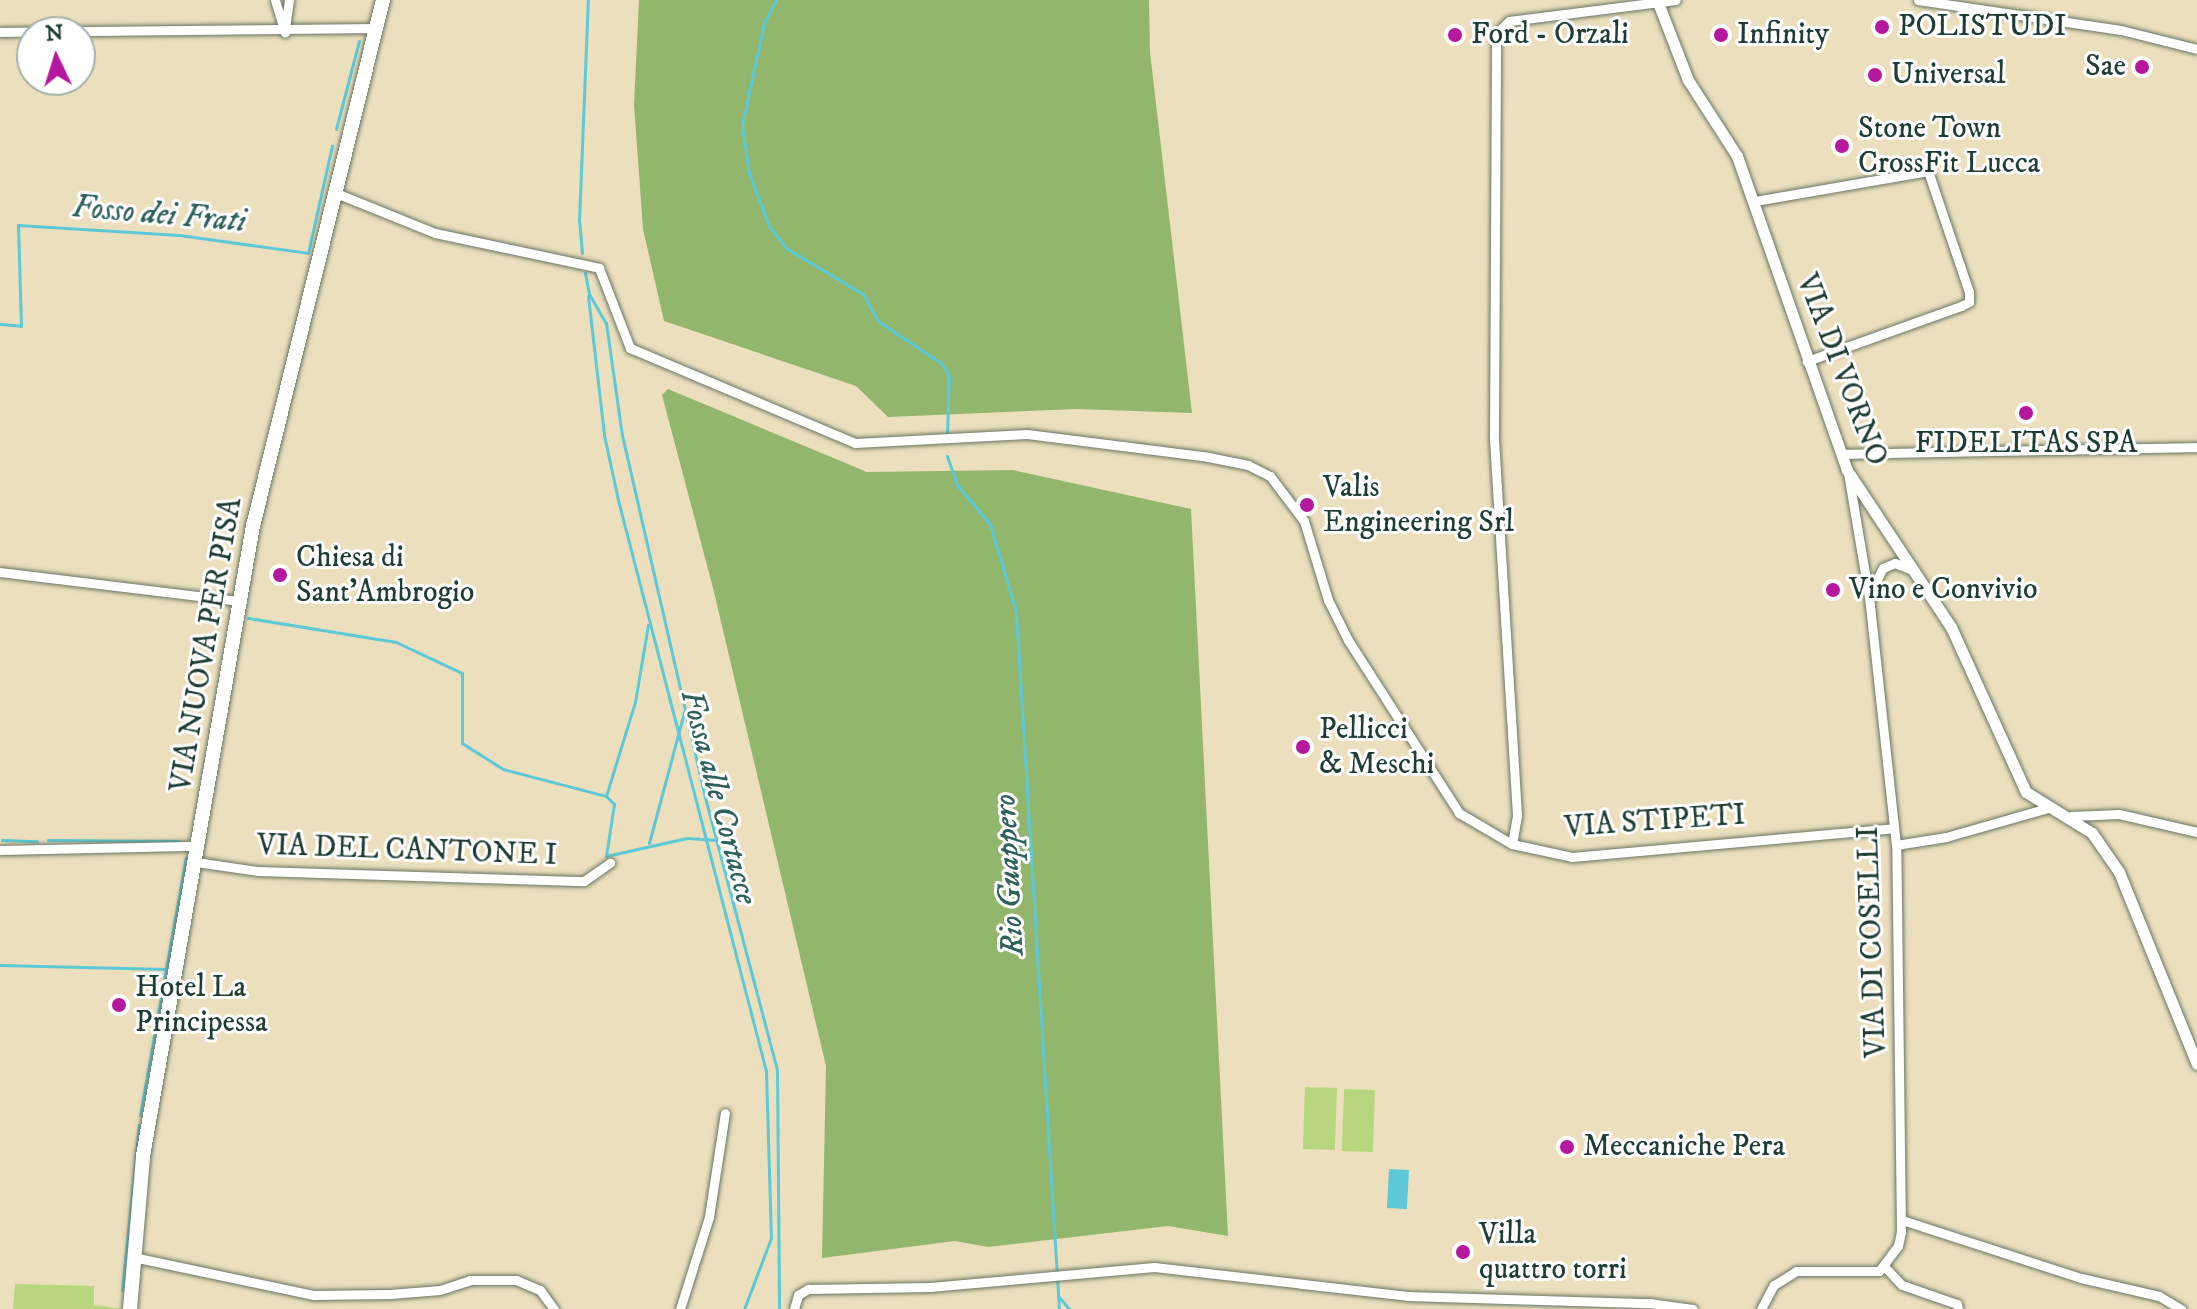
<!DOCTYPE html>
<style>
body{margin:0}
#map{position:relative;width:2197px;height:1309px;overflow:hidden;background:#ecdfbd;font-family:"IM FELL DW Pica",serif}
div>[style]{position:absolute}
[style*='--x']{left:calc(var(--x)*1px);top:calc(var(--y)*1px);width:calc(var(--w)*1px);rotate:calc(var(--a)*1deg)}
.green>*{inset:0;background:#b8d67d;transform-origin:0 0}
.forest>*{inset:0;background:#92b76c}
.water>*{inset:0;background:#5dc9d6;transform-origin:0 0}
.stream>*{height:3px;margin:-1.5px;padding:0 1.5px;transform-origin:1.5px;border-radius:1.5px;background:#5dc9d6}
.roads{filter:drop-shadow(0 0 2px #677664) drop-shadow(0 0 2px #677664)}
.minor>*{height:9px;margin:-4.5px;padding:0 4.5px;transform-origin:4.5px;border-radius:4.5px;background:#fff}
.tertiary>*{height:11px;margin:-5.5px;padding:0 5.5px;transform-origin:5.5px;border-radius:5.5px;background:#fff}
.primary>*{height:14px;margin:-7px;padding:0 7px;transform-origin:7px;border-radius:7px;background:#fff}
.dots>*{width:22px;height:22px;translate:-50% -50%;box-sizing:border-box;border:4px solid #fff;border-radius:50%}
span{translate:-50% -50%;white-space:nowrap;text-align:center;line-height:1.15;-webkit-text-stroke:6px #fff;paint-order:stroke}
.poi-label{font-size:30px;color:#1f3d34}
.left{translate:0 -50%;text-align:left}
.right{translate:-100% -50%;text-align:right}
.street-label{font-size:30px;color:#1f3d34}
.water-label{font-size:32px;color:#2e605c;font-style:italic}
.north{position:absolute;left:16px;top:16px;width:80px;height:80px;box-sizing:border-box;background:#fff;border:2px solid #a5b1ae;border-radius:50%;rotate:356deg;font-size:22px;font-weight:700;line-height:32px;text-align:center;color:#1f3d34}
.north::after{content:'';display:block;margin:auto;width:28px;height:36px;background:#b5179e;clip-path:polygon(50% 0,100% 100%,50% 72%,0 100%)}
</style>
<div id="map">
<div class="green">
<i style="left:1305px;top:1087px;width:32px;height:62px;rotate:2deg"></i>
<i style="left:1344px;top:1089px;width:31px;height:62px;rotate:2deg"></i>
<i style="clip-path:polygon(15px 1284px,94px 1286px,94px 1305px,123px 1309px,13px 1309px)"></i>
</div>
<div class="forest">
<i style="clip-path:polygon(639px 0,1149px 0,1150px 52px,1192px 413px,1076px 409px,888px 417px,856px 386px,664px 321px,643px 229px,634px 105px)"></i>
<i style="clip-path:polygon(668px 389px,867px 472px,1013px 470px,1191px 509px,1228px 1236px,1168px 1226px,988px 1247px,955px 1241px,822px 1258px,826px 1066px,713px 588px,662px 395px)"></i>
</div>
<div class="water">
<i style="left:1389px;top:1169px;width:20px;height:39px;rotate:3deg"></i>
</div>
<div class="stream">
<i style="--x:776;--y:0;--w:26;--a:118"></i>
<i style="--x:764;--y:23;--w:105;--a:102.1"></i>
<i style="--x:742;--y:126;--w:48;--a:81.5"></i>
<i style="--x:749;--y:173;--w:57;--a:69.3"></i>
<i style="--x:769;--y:226;--w:28;--a:52"></i>
<i style="--x:786;--y:248;--w:90;--a:30.9"></i>
<i style="--x:863;--y:294;--w:31;--a:61"></i>
<i style="--x:878;--y:321;--w:76;--a:33.7"></i>
<i style="--x:941;--y:363;--w:15;--a:58"></i>
<i style="--x:949;--y:376;--w:57;--a:92"></i>
<i style="--x:336;--y:129;--w:91;--a:-75.4"></i>
<i style="--x:582;--y:253;--w:32;--a:-95"></i>
<i style="--x:579;--y:221;--w:221;--a:-87.7"></i>
<i style="--x:585;--y:273;--w:21;--a:79"></i>
<i style="--x:589;--y:294;--w:34;--a:60"></i>
<i style="--x:606;--y:323;--w:113;--a:81.9"></i>
<i style="--x:622;--y:435;--w:376;--a:77.1"></i>
<i style="--x:706;--y:801;--w:278;--a:75.2"></i>
<i style="--x:777;--y:1070;--w:239;--a:89.5"></i>
<i style="--x:588;--y:296;--w:140;--a:83.4"></i>
<i style="--x:604;--y:435;--w:66;--a:77.8"></i>
<i style="--x:618;--y:500;--w:590;--a:75.47"></i>
<i style="--x:766;--y:1071;--w:167;--a:88.3"></i>
<i style="--x:771;--y:1238;--w:76;--a:110.8"></i>
<i style="--x:0;--y:324;--w:21;--a:5"></i>
<i style="--x:21;--y:326;--w:101;--a:-91.7"></i>
<i style="--x:18;--y:225;--w:161;--a:3.6"></i>
<i style="--x:179;--y:235;--w:130;--a:7.9"></i>
<i style="--x:308;--y:253;--w:110;--a:-77.4"></i>
<i style="--x:947;--y:456;--w:31;--a:71"></i>
<i style="--x:957;--y:485;--w:51;--a:49.8"></i>
<i style="--x:990;--y:524;--w:92;--a:73.5"></i>
<i style="--x:1016;--y:612;--w:698;--a:86.47"></i>
<i style="--x:248;--y:618;--w:150;--a:9.2"></i>
<i style="--x:396;--y:642;--w:73;--a:25.2"></i>
<i style="--x:462;--y:673;--w:70;--a:90"></i>
<i style="--x:462;--y:743;--w:49;--a:32.4"></i>
<i style="--x:503;--y:769;--w:106;--a:14.7"></i>
<i style="--x:606;--y:796;--w:11;--a:45"></i>
<i style="--x:614;--y:804;--w:53;--a:98.7"></i>
<i style="--x:606;--y:856;--w:83;--a:-12.5"></i>
<i style="--x:687;--y:838;--w:30;--a:4"></i>
<i style="--x:606;--y:796;--w:98;--a:-72.9"></i>
<i style="--x:635;--y:702;--w:78;--a:-80.4"></i>
<i style="--x:2;--y:840;--w:35;--a:2"></i>
<i style="--x:48;--y:840;--w:131;--a:0.4"></i>
<i style="--x:649;--y:843;--w:136;--a:-75"></i>
<i style="--x:0;--y:965;--w:166;--a:1.4"></i>
<i style="--x:140;--y:1115;--w:261;--a:-79.9"></i>
<i style="--x:122;--y:1290;--w:166;--a:-84.1"></i>
<i style="--x:1059;--y:1297;--w:16;--a:50"></i>
</div>
<div class="roads">
<div class="minor">
<i style="--x:275;--y:0;--w:34;--a:73"></i>
<i style="--x:1918;--y:0;--w:205;--a:8.4"></i>
<i style="--x:2121;--y:30;--w:78;--a:14"></i>
<i style="--x:285;--y:28;--w:28;--a:-82"></i>
<i style="--x:0;--y:32;--w:374;--a:-0.6"></i>
<i style="--x:336;--y:193;--w:107;--a:22"></i>
<i style="--x:435;--y:233;--w:168;--a:12"></i>
<i style="--x:599;--y:268;--w:86;--a:68.8"></i>
<i style="--x:630;--y:348;--w:244;--a:22.9"></i>
<i style="--x:855;--y:443;--w:172;--a:-3"></i>
<i style="--x:1027;--y:434;--w:182;--a:7.2"></i>
<i style="--x:1208;--y:457;--w:41;--a:11.3"></i>
<i style="--x:1248;--y:465;--w:25;--a:27"></i>
<i style="--x:1270;--y:476;--w:56;--a:52.9"></i>
<i style="--x:1304;--y:521;--w:83;--a:73.1"></i>
<i style="--x:1328;--y:600;--w:45;--a:63.4"></i>
<i style="--x:1348;--y:640;--w:206;--a:57.3"></i>
<i style="--x:1459;--y:813;--w:61;--a:30.3"></i>
<i style="--x:1512;--y:844;--w:61;--a:12.2"></i>
<i style="--x:1572;--y:857;--w:323;--a:-5.1"></i>
<i style="--x:1755;--y:201;--w:176;--a:-9.8"></i>
<i style="--x:1928;--y:171;--w:128;--a:71.3"></i>
<i style="--x:1969;--y:292;--w:10;--a:90"></i>
<i style="--x:1969;--y:302;--w:9;--a:153"></i>
<i style="--x:1961;--y:306;--w:164;--a:160.3"></i>
<i style="--x:1841;--y:454;--w:356;--a:-1.1"></i>
<i style="--x:0;--y:572;--w:242;--a:6.9"></i>
<i style="--x:1870;--y:593;--w:28;--a:-63"></i>
<i style="--x:1883;--y:568;--w:13;--a:-23"></i>
<i style="--x:1895;--y:563;--w:18;--a:22"></i>
<i style="--x:2071;--y:816;--w:48;--a:-2.4"></i>
<i style="--x:2119;--y:814;--w:80;--a:13"></i>
<i style="--x:1512;--y:844;--w:29;--a:-80"></i>
<i style="--x:1517;--y:815;--w:379;--a:-93.5"></i>
<i style="--x:1494;--y:437;--w:403;--a:-89.7"></i>
<i style="--x:1496;--y:34;--w:18;--a:-45"></i>
<i style="--x:1509;--y:21;--w:168;--a:-7.2"></i>
<i style="--x:1896;--y:845;--w:51;--a:-9.1"></i>
<i style="--x:1946;--y:837;--w:109;--a:-15.9"></i>
<i style="--x:0;--y:850;--w:198;--a:-1.2"></i>
<i style="--x:196;--y:862;--w:63;--a:8.3"></i>
<i style="--x:258;--y:871;--w:326;--a:1.8"></i>
<i style="--x:584;--y:881;--w:32;--a:-35"></i>
<i style="--x:1902;--y:1220;--w:188;--a:18"></i>
<i style="--x:2081;--y:1278;--w:80;--a:13"></i>
<i style="--x:2159;--y:1296;--w:26;--a:31"></i>
<i style="--x:133;--y:1257;--w:185;--a:11.9"></i>
<i style="--x:314;--y:1295;--w:76;--a:-0.8"></i>
<i style="--x:390;--y:1294;--w:50;--a:-4.6"></i>
<i style="--x:440;--y:1290;--w:32;--a:-18"></i>
<i style="--x:470;--y:1280;--w:46;--a:0"></i>
<i style="--x:516;--y:1280;--w:26;--a:23"></i>
<i style="--x:540;--y:1290;--w:24;--a:54"></i>
<i style="--x:1884;--y:1266;--w:26;--a:47"></i>
<i style="--x:1902;--y:1285;--w:58;--a:19.1"></i>
<i style="--x:1957;--y:1304;--w:5;--a:79"></i>
<i style="--x:680;--y:1309;--w:96;--a:-72.5"></i>
<i style="--x:709;--y:1217;--w:105;--a:-81.3"></i>
<i style="--x:794;--y:1309;--w:15;--a:-74"></i>
<i style="--x:798;--y:1295;--w:12;--a:-31"></i>
<i style="--x:808;--y:1289;--w:122;--a:-0.9"></i>
<i style="--x:930;--y:1287;--w:225;--a:-5.1"></i>
<i style="--x:1154;--y:1267;--w:255;--a:6.5"></i>
<i style="--x:1407;--y:1296;--w:242;--a:1.7"></i>
<i style="--x:1649;--y:1303;--w:44;--a:7.8"></i>
<i style="--x:1761;--y:1309;--w:27;--a:-62"></i>
<i style="--x:1774;--y:1285;--w:26;--a:-32"></i>
<i style="--x:1796;--y:1271;--w:83;--a:0"></i>
<i style="--x:1879;--y:1271;--w:31;--a:-53"></i>
<i style="--x:1898;--y:1246;--w:14;--a:-78"></i>
<i style="--x:1901;--y:1232;--w:387;--a:-90.7"></i>
<i style="--x:1896;--y:845;--w:249;--a:-96.2"></i>
<i style="--x:1869;--y:597;--w:126;--a:-99.6"></i>
</div>
<div class="tertiary">
<i style="--x:1657;--y:0;--w:86;--a:68.8"></i>
<i style="--x:1688;--y:80;--w:90;--a:57.2"></i>
<i style="--x:1737;--y:156;--w:333;--a:70.7"></i>
<i style="--x:1847;--y:470;--w:188;--a:56.5"></i>
<i style="--x:1951;--y:627;--w:181;--a:65.6"></i>
<i style="--x:2026;--y:792;--w:78;--a:31.8"></i>
<i style="--x:2092;--y:833;--w:47;--a:55.3"></i>
<i style="--x:2119;--y:872;--w:207;--a:67.9"></i>
</div>
<div class="primary">
<i style="--x:130;--y:1309;--w:154;--a:-85.1"></i>
<i style="--x:143;--y:1156;--w:640;--a:-80.1"></i>
<i style="--x:253;--y:526;--w:542;--a:-76.12"></i>
</div>
</div>
<div class="dots">
<i style="left:1882px;top:27px;background:#b5179e"></i>
<i style="left:1455px;top:35px;background:#b5179e"></i>
<i style="left:1721px;top:35px;background:#b5179e"></i>
<i style="left:2142px;top:67px;background:#b5179e"></i>
<i style="left:1875px;top:75px;background:#b5179e"></i>
<i style="left:1842px;top:146px;background:#b5179e"></i>
<i style="left:2026px;top:413px;background:#b5179e"></i>
<i style="left:1307px;top:505px;background:#b5179e"></i>
<i style="left:280px;top:575px;background:#b5179e"></i>
<i style="left:1833px;top:590px;background:#b5179e"></i>
<i style="left:1303px;top:747px;background:#b5179e"></i>
<i style="left:119px;top:1005px;background:#b5179e"></i>
<i style="left:1567px;top:1147px;background:#b5179e"></i>
<i style="left:1463px;top:1252px;background:#b5179e"></i>
</div>
<div class="poi-label">
<span class="left" style="left:1898px;top:27px">POLISTUDI</span>
<span class="left" style="left:1471px;top:35px">Ford - Orzali</span>
<span class="left" style="left:1737px;top:35px">Infinity</span>
<span class="right" style="left:2126px;top:67px">Sae</span>
<span class="left" style="left:1891px;top:75px">Universal</span>
<span class="left" style="left:1858px;top:146px">Stone Town<br>CrossFit Lucca</span>
<span style="left:2026px;top:444px">FIDELITAS SPA</span>
<span class="left" style="left:1323px;top:505px">Valis<br>Engineering Srl</span>
<span class="left" style="left:296px;top:575px">Chiesa di<br>Sant'Ambrogio</span>
<span class="left" style="left:1849px;top:590px">Vino e Convivio</span>
<span class="left" style="left:1319px;top:747px">Pellicci<br>&amp; Meschi</span>
<span class="left" style="left:135px;top:1005px">Hotel La<br>Principessa</span>
<span class="left" style="left:1583px;top:1147px">Meccaniche Pera</span>
<span class="left" style="left:1479px;top:1252px">Villa<br>quattro torri</span>
</div>
<div class="street-label">
<span style="left:1841px;top:370px;rotate:69deg">VIA DI VORNO</span>
<span style="left:207px;top:645px;rotate:-80deg">VIA NUOVA PER PISA</span>
<span style="left:1655px;top:822px;rotate:-4deg">VIA STIPETI</span>
<span style="left:407px;top:851px;rotate:2deg">VIA DEL CANTONE I</span>
<span style="left:1873px;top:942px;rotate:-92deg">VIA DI COSELLI</span>
</div>
<div class="water-label">
<span style="left:159px;top:215px;rotate:5deg">Fosso dei Frati</span>
<span style="left:718px;top:797px;rotate:75deg">Fossa alle Cortacce</span>
<span style="left:1010px;top:875px;rotate:-93deg">Rio Guappero</span>
</div>
<div class="north">N</div>
</div>
